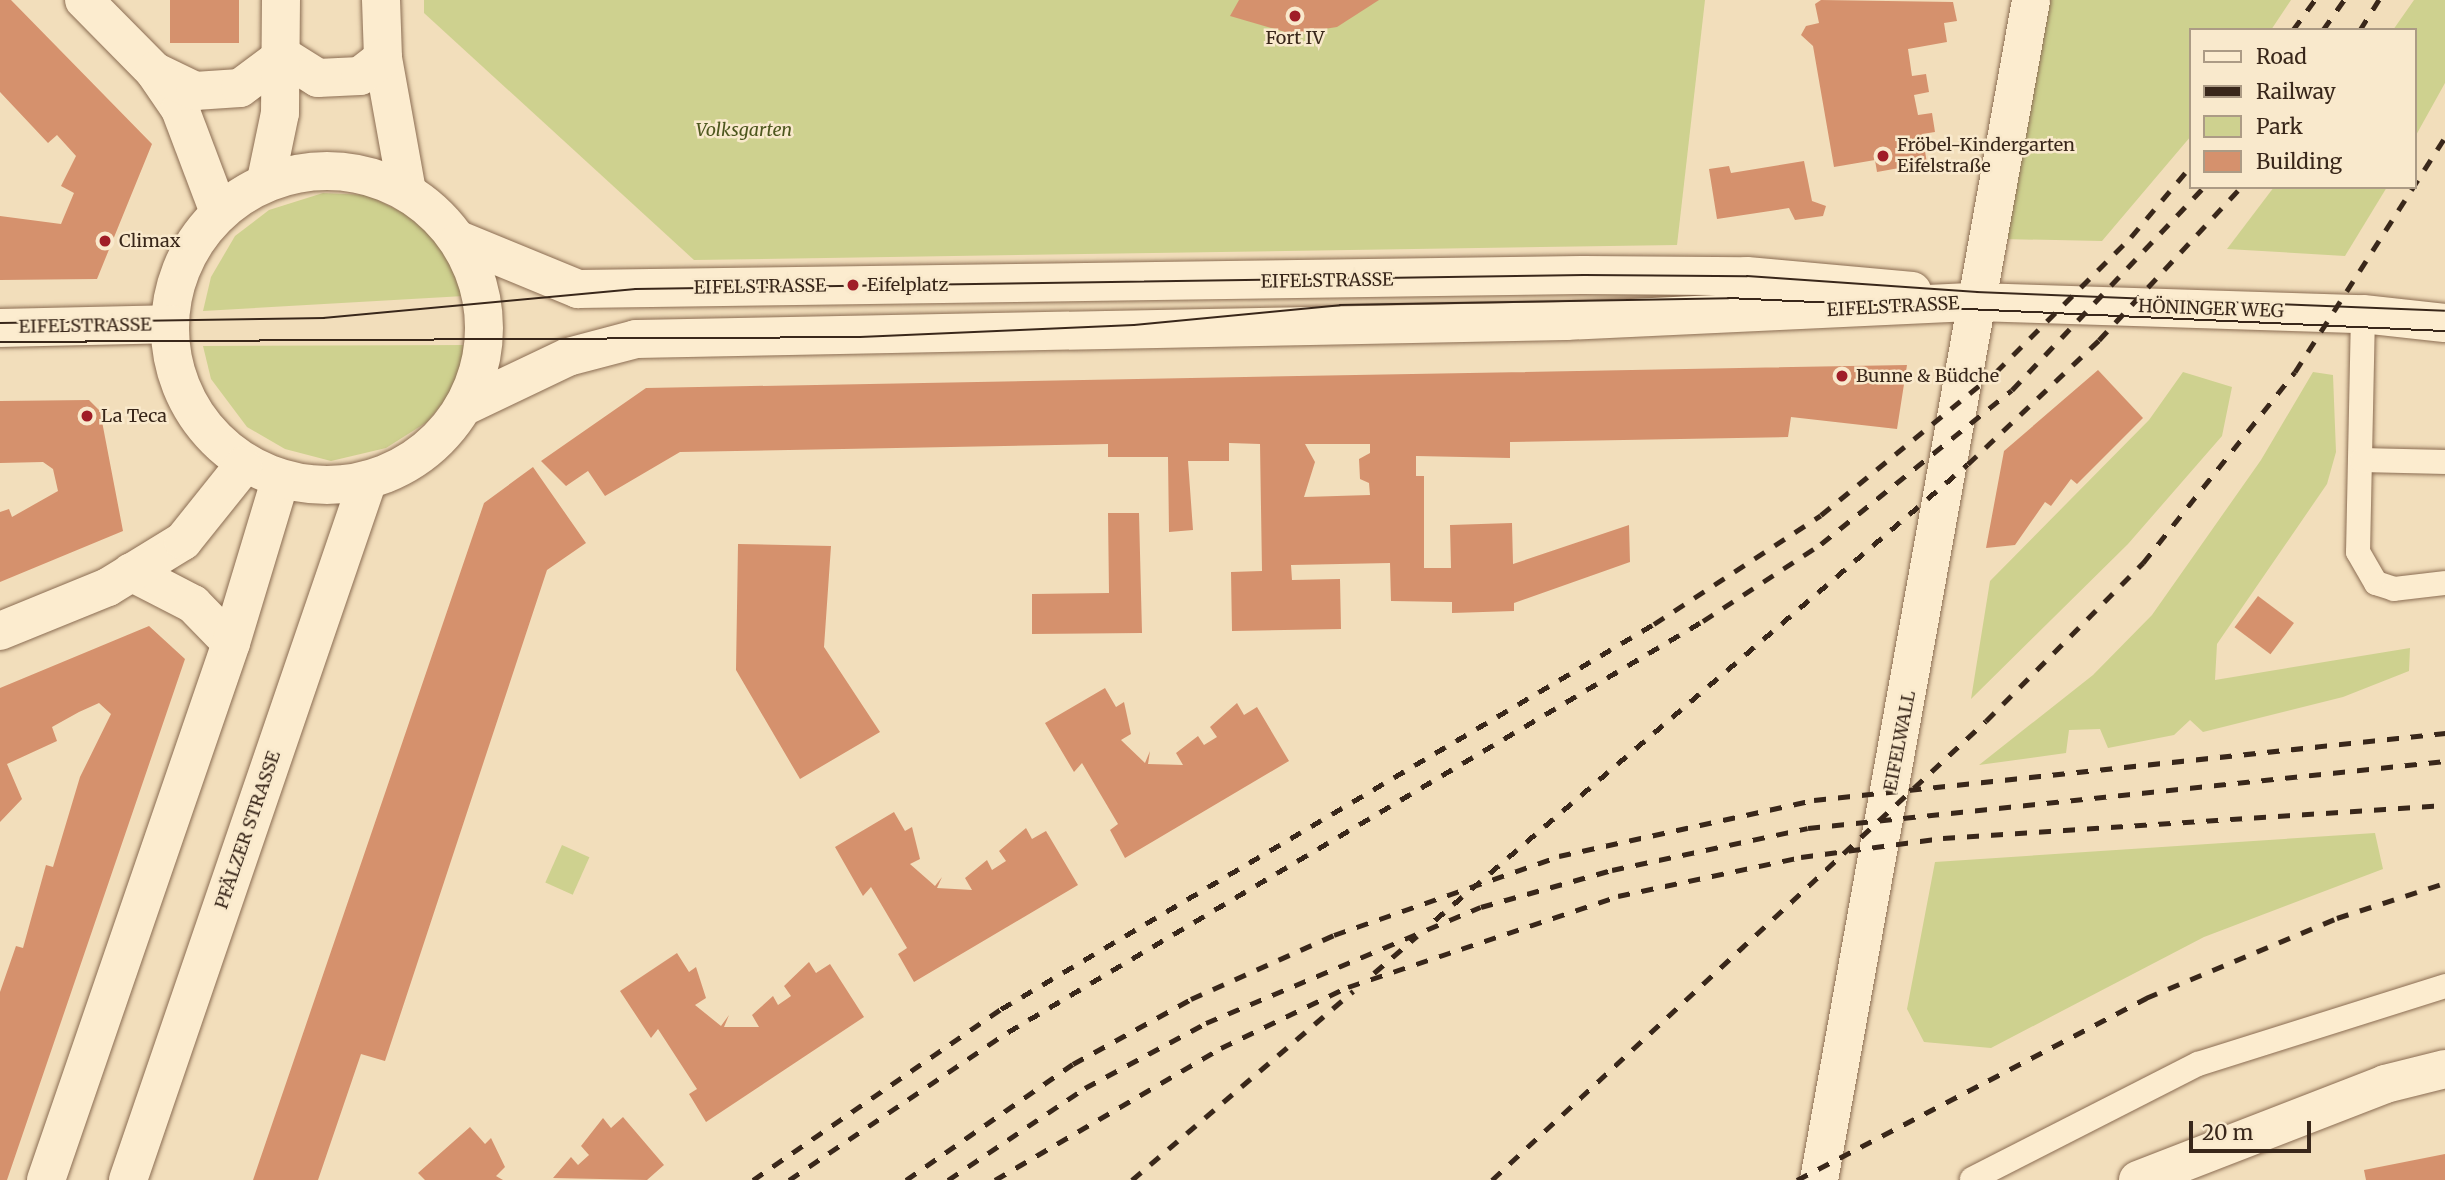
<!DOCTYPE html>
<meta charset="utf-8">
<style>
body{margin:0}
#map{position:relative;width:2445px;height:1180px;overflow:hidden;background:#f2debb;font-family:Merriweather,serif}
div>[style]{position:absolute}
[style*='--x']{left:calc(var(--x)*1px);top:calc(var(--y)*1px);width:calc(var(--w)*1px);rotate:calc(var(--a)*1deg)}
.green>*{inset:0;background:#ced18f;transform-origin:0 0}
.building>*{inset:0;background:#d5916d;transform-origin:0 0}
.roads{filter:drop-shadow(0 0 2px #8b6d53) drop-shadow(0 0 2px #8b6d53)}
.lane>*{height:24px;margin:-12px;padding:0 12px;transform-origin:12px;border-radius:12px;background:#fceccf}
.street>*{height:38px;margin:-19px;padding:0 19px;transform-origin:19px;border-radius:19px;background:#fceccf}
.secondary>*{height:38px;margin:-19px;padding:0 19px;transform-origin:19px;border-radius:19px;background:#fceccf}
.secondary>.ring{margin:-19px;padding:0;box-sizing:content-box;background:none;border:38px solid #fceccf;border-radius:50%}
.tram>*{height:2px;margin:-1px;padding:0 1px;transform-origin:1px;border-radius:1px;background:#39271a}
.rail>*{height:5px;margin-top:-2.5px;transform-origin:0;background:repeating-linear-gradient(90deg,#39271a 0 12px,transparent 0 24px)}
.dots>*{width:19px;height:19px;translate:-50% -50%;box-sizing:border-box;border:4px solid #f9e9cc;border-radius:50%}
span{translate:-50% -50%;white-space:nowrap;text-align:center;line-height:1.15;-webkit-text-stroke:5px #f9e9cc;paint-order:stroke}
.poi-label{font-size:18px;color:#39271a}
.left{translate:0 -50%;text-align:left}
.park-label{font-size:18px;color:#4d571e;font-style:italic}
.street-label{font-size:18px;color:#39271a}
.legend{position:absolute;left:2189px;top:28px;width:228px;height:161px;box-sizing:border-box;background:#f9e9cc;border:2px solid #ac9b85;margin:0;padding:9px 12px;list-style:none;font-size:21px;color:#39271a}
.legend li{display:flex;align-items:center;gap:14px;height:35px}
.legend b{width:35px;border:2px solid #ac9b85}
.scale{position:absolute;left:2189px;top:1121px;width:122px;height:32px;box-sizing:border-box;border:4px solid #39271a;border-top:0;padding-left:9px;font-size:21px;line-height:24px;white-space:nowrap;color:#39271a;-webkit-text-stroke:5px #f9e9cc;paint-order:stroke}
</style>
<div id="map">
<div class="green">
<i style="clip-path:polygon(424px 0,1705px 0,1677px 245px,694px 260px,424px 13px)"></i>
<i style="clip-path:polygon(2049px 0,2291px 0,2271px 30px,2191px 30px,2191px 136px,2102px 241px,2003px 239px)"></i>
<i style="clip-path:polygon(2414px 0,2445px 0,2445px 83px,2415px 137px,2415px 30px,2393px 30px)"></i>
<i style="clip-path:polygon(2274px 187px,2387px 187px,2345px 256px,2227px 249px)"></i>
<i style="clip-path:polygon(323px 193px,367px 195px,406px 214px,440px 244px,464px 296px,203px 311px,211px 277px,235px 236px,269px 210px)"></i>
<i style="clip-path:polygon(468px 345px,451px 393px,427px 422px,386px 448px,331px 461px,285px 449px,247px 427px,211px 379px,203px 346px)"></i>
<i style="clip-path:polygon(2183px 372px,2232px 387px,2222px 436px,2128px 544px,1971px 699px,1990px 581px,2149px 420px)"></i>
<i style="clip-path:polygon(2313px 372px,2333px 375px,2336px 452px,2327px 484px,2217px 644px,2215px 680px,2410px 648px,2409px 671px,2343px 697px,2203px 732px,2190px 720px,2174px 735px,2108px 748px,2100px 729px,2069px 730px,2066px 753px,1979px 765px,2093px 675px,2152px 615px,2261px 460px)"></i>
<i style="clip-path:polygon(2375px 833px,2383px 869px,2204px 937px,1991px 1048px,1924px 1042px,1907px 1009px,1935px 862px)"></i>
<i style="left:562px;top:845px;width:30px;height:41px;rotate:24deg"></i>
</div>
<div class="building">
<i style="clip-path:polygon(0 0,11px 0,152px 144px,97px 279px,0 280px,0 216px,61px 224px,74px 193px,61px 186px,76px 156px,57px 135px,48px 143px,0 92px)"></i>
<i style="left:170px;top:0;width:69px;height:43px"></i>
<i style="clip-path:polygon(1239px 0,1379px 0,1337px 27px,1292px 34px,1230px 16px)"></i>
<i style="clip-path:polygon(1821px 0,1953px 2px,1957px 21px,1944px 23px,1947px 42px,1908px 49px,1912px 76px,1926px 74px,1929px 92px,1914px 95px,1918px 115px,1932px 113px,1935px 132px,1922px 134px,1927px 163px,1877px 172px,1875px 160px,1834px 167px,1813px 46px,1801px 35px,1806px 26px,1819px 23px,1815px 4px)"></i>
<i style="clip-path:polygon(1804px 161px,1812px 201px,1826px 206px,1823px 216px,1795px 220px,1789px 208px,1717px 219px,1709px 169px,1729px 166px,1731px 173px)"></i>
<i style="clip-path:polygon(evenodd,1907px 365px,1897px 429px,1791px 417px,1788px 437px,1510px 442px,1510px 458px,1416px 456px,1416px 476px,1424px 476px,1424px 568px,1451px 568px,1450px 525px,1512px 523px,1513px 564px,1629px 525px,1630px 562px,1514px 603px,1514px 611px,1452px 613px,1452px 602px,1391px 601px,1390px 563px,1291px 565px,1292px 580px,1340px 579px,1341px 629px,1232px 631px,1231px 572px,1262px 571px,1260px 444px,1229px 443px,1229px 461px,1188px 461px,1193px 530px,1169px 532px,1168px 457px,1108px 457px,1108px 444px,680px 452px,605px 496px,588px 471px,566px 486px,541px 461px,646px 388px,1907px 365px,1305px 444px,1370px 444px,1370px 453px,1359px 459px,1360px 479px,1369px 483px,1370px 495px,1304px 497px,1315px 462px,1305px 444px)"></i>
<i style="clip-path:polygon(2098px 370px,2143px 418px,2077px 484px,2071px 479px,2051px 506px,2045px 502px,2015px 545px,1986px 548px,2004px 451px)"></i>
<i style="clip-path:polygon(89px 400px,100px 411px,123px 531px,0 582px,0 512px,9px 509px,12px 517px,58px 491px,53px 469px,43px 462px,0 463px,0 401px)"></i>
<i style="clip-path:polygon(533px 467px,586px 543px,547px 570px,385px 1061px,361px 1054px,318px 1180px,253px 1180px,484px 503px)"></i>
<i style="clip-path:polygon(1108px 513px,1139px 513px,1142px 633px,1032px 634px,1032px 594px,1109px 593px)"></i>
<i style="clip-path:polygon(738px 544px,831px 546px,824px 647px,880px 732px,800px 779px,736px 670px)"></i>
<i style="left:2258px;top:596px;width:45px;height:39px;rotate:37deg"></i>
<i style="clip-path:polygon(149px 626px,185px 659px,7px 1180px,0 1180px,0 992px,16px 946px,23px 948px,46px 865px,53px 867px,80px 777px,111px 714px,99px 703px,79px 712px,52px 727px,57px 741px,7px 764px,22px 799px,0 822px,0 688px)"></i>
<i style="clip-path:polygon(1105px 688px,1116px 707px,1124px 702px,1131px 734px,1121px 740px,1145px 763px,1150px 751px,1148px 764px,1183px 765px,1176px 753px,1198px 736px,1204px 745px,1217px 737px,1210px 727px,1237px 703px,1244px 715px,1257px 707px,1289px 761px,1125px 858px,1110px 830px,1118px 824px,1082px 763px,1074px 772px,1045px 723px)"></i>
<i style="clip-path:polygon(894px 812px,905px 831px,912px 827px,920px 859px,910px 864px,935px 886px,942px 877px,937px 888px,972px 890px,965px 878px,987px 860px,992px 870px,1006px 861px,999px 851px,1026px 828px,1032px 839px,1046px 831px,1078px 885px,914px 982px,898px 954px,907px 948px,871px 887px,863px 896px,835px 847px)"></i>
<i style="clip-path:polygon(677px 953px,689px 972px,696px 967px,706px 998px,695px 1005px,721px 1026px,729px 1015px,724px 1027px,759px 1027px,752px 1015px,773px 996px,778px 1005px,791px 996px,784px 986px,809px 962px,816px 973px,830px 964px,864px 1017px,706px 1122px,689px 1094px,697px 1089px,658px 1029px,651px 1038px,620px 991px)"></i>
<i style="clip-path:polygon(623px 1117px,664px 1165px,647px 1180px,553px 1178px,571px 1157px,578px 1165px,589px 1155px,581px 1146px,603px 1118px,611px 1128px)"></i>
<i style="clip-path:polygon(470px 1127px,485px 1144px,491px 1138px,505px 1167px,496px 1176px,503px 1180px,425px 1180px,418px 1173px)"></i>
<i style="clip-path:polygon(2445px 1154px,2445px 1180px,2366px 1180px,2364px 1170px)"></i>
</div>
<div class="roads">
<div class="lane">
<i style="--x:2363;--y:314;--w:238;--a:91.2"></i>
<i style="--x:2358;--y:552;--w:36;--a:60"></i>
<i style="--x:2376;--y:583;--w:19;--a:18"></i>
<i style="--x:2394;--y:589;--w:51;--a:-6.7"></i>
<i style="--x:2362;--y:460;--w:83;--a:1.4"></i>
<i style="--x:1972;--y:1179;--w:254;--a:-27"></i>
<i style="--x:2198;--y:1064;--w:259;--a:-17.5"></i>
</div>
<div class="street">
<i style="--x:84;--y:0;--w:100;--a:45.4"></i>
<i style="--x:154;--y:71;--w:46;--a:55.6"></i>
<i style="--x:180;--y:109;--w:110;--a:69.3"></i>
<i style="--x:381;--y:0;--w:58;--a:88"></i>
<i style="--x:383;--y:58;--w:136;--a:79.8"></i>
<i style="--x:283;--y:56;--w:41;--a:32.2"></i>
<i style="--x:318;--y:78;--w:42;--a:-2.7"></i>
<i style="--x:360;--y:76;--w:29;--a:-38"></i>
<i style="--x:154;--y:71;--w:46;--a:26"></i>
<i style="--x:195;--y:91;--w:45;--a:-3.8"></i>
<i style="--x:240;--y:88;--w:54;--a:-36.7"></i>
<i style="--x:266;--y:180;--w:68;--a:-78.2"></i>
<i style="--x:280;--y:113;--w:113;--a:-89.5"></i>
<i style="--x:131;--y:572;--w:70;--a:27.3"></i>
<i style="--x:193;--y:604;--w:54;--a:45.7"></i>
<i style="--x:46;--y:1180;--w:568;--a:-70.99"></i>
<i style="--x:231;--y:643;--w:169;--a:-73.2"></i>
<i style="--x:128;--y:1180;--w:740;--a:-71.08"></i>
<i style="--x:1819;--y:1180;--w:1199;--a:-79.81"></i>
<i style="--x:2138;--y:1180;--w:265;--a:-21.2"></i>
<i style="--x:2385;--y:1084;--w:62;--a:-14"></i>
</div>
<div class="secondary">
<i class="ring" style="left:170px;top:171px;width:276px;height:276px"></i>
<i style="--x:459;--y:240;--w:129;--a:22.4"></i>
<i style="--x:578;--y:289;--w:1006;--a:-0.8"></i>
<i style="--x:1584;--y:275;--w:163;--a:0.4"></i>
<i style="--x:1747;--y:276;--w:166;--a:5.2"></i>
<i style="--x:0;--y:328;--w:170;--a:-1.3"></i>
<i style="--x:463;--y:407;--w:116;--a:-25.5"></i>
<i style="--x:568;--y:357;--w:70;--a:-14.8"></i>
<i style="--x:636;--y:339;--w:930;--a:-1.11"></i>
<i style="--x:1566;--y:321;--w:410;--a:-2.7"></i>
<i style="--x:1976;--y:302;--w:387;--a:1.8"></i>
<i style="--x:2363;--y:314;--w:82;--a:6.3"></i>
<i style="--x:0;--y:631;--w:117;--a:-22.2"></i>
<i style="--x:108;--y:587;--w:88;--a:-31.5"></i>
<i style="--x:183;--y:541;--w:96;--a:-51.3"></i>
</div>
</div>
<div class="tram">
<i style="--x:0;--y:323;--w:324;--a:-0.9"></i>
<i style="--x:324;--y:318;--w:312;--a:-5.3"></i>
<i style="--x:635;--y:289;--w:949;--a:-0.85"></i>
<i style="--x:1584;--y:275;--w:163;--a:0.4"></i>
<i style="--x:1747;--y:276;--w:231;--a:4"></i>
<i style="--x:1977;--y:292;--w:468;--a:2.3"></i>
<i style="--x:0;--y:342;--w:860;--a:-0.33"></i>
<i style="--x:860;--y:337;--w:274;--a:-2.5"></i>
<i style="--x:1134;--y:325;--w:207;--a:-5.5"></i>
<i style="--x:1340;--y:305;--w:388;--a:-1"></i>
<i style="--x:1728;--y:298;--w:718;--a:2.64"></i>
</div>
<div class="rail">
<i style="--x:2293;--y:30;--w:37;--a:-54"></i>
<i style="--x:2323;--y:30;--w:37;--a:-55"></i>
<i style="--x:2360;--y:30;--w:36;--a:-58"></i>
<i style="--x:1435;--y:920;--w:701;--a:-40.55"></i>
<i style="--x:1968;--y:464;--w:180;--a:-43.4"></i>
<i style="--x:2099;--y:340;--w:209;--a:-47.1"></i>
<i style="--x:1374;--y:973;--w:57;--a:-40.7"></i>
<i style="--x:753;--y:1180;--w:301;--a:-34.6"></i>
<i style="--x:1001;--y:1009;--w:758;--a:-30.52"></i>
<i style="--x:1654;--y:624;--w:199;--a:-33.1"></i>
<i style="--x:1821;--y:515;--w:226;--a:-39.3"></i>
<i style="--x:1996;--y:372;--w:191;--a:-45"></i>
<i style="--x:2131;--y:237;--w:93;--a:-49.8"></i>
<i style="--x:789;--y:1180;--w:264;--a:-34.1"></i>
<i style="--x:1008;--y:1032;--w:807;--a:-30.6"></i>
<i style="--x:1703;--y:621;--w:141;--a:-33.1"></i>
<i style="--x:1821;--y:544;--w:245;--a:-38.9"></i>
<i style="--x:2012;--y:390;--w:279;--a:-46.6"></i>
<i style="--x:906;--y:1180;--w:203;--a:-34.8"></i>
<i style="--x:1073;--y:1064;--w:135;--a:-28.8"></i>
<i style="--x:1191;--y:999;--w:157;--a:-24.1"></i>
<i style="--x:1334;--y:935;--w:238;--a:-19.3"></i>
<i style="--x:1559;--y:856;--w:261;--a:-12.4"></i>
<i style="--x:1814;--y:800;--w:635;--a:-6.06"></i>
<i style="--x:948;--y:1180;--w:165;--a:-33.9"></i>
<i style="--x:1085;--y:1088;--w:137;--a:-28.2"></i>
<i style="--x:1206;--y:1023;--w:298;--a:-22.9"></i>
<i style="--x:1481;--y:907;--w:136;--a:-15.8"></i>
<i style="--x:1612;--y:870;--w:200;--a:-12.1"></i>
<i style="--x:1808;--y:828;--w:641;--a:-6"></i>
<i style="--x:995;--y:1180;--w:262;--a:-30.3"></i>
<i style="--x:1221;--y:1048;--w:141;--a:-25.7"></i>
<i style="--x:1348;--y:987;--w:285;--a:-18.6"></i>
<i style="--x:1618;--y:896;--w:187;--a:-12"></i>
<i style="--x:1801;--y:857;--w:143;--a:-7.6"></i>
<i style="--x:1943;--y:838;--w:503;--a:-3.76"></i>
<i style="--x:1132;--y:1180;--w:291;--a:-40.5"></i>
<i style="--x:1492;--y:1180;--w:674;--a:-42.9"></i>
<i style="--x:1986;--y:721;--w:223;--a:-45.2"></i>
<i style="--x:2143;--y:563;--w:244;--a:-51.5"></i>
<i style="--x:2295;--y:372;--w:279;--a:-57.4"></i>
<i style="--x:1797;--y:1180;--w:394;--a:-27.5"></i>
<i style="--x:2146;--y:998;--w:207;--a:-22.7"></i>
<i style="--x:2337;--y:918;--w:114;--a:-18"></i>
</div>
<div class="dots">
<i style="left:1295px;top:16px;background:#a01d27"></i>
<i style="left:1883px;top:156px;background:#a01d27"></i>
<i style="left:105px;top:241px;background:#a01d27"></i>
<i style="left:853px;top:285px;background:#a01d27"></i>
<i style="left:1842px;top:376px;background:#a01d27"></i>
<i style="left:87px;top:416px;background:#a01d27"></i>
</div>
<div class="poi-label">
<span style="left:1295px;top:38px">Fort IV</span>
<span class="left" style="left:1897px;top:156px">Fröbel-Kindergarten<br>Eifelstraße</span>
<span class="left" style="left:119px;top:241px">Climax</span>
<span class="left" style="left:867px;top:285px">Eifelplatz</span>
<span class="left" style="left:1856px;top:376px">Bunne &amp; Büdche</span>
<span class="left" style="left:101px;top:416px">La Teca</span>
</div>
<div class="park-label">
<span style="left:744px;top:130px">Volksgarten</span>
</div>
<div class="street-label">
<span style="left:1327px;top:281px;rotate:-1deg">EIFELSTRASSE</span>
<span style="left:760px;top:287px;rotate:-1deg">EIFELSTRASSE</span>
<span style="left:1893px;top:307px;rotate:-3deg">EIFELSTRASSE</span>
<span style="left:2211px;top:309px;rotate:2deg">HÖNINGER WEG</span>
<span style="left:85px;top:326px;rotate:-1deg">EIFELSTRASSE</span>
<span style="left:1900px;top:741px;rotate:-79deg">EIFELWALL</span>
<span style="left:248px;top:830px;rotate:-71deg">PFÄLZER STRASSE</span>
</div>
<ul class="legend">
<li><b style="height:9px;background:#fceccf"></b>Road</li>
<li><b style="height:9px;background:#39271a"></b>Railway</li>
<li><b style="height:19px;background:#ced18f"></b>Park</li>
<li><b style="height:19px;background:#d5916d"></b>Building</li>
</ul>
<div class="scale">20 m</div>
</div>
